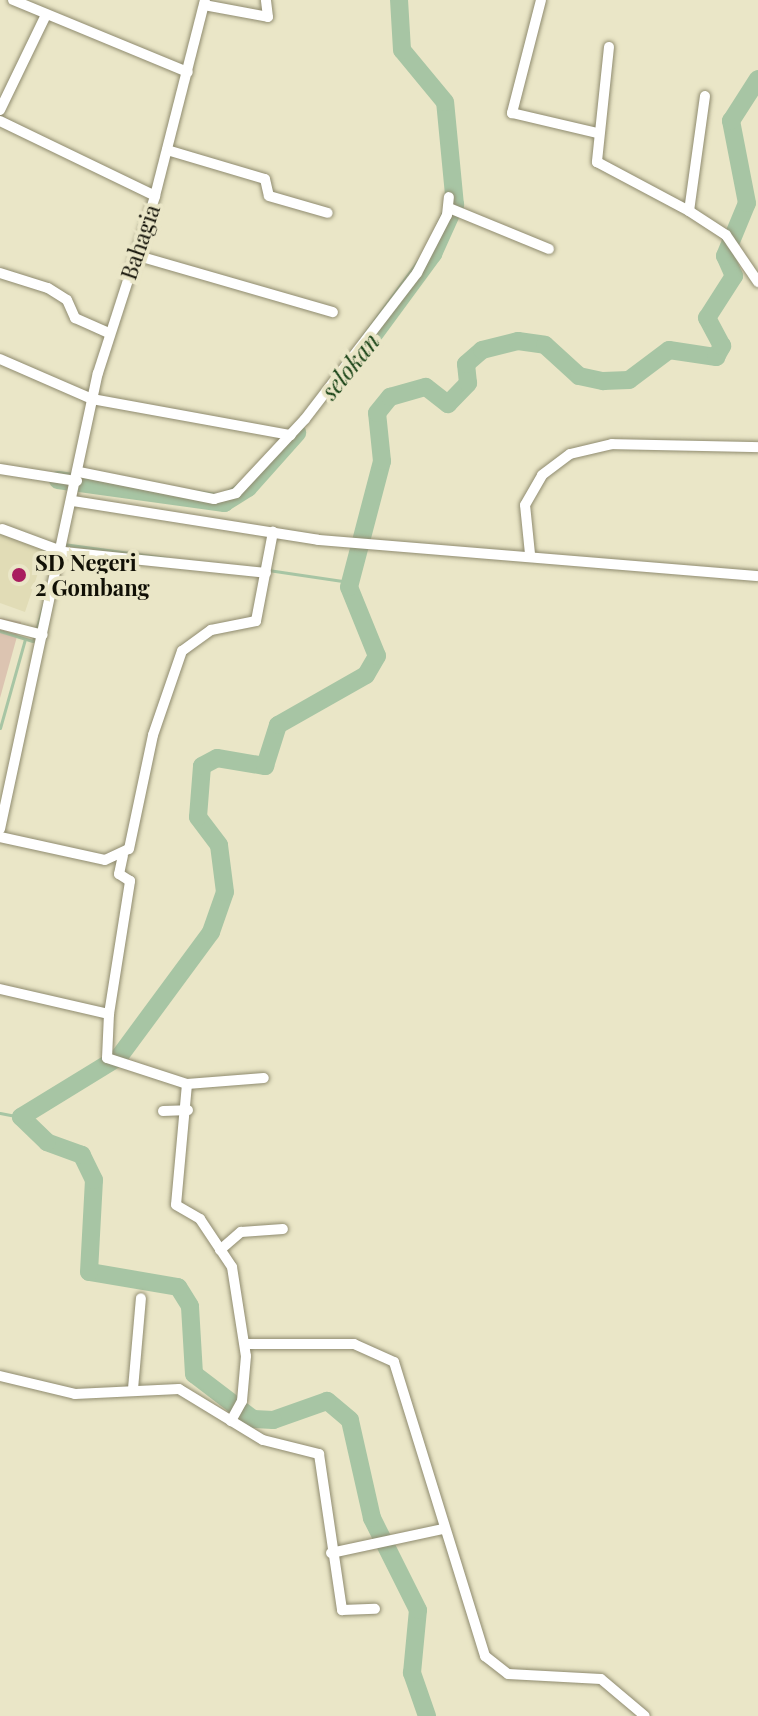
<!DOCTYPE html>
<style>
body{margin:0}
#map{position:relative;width:758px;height:1716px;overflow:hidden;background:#eae6c7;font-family:"Playfair Display",serif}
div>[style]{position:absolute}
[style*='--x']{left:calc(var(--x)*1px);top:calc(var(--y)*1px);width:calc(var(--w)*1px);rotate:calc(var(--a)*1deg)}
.built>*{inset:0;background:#e1dcb6}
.green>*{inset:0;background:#dcc4b1}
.stream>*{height:3px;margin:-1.5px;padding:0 1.5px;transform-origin:1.5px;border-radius:1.5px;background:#a7c5a4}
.river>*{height:18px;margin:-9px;padding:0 9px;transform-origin:9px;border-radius:9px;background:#a7c5a4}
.roads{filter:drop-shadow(0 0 2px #8f8b6f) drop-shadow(0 0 2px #8f8b6f)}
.street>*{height:10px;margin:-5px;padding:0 5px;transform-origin:5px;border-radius:5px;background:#fff}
.dots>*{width:22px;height:22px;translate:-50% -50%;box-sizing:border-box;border:4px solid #eae6c7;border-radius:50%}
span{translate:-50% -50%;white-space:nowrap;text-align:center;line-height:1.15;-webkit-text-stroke:8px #eae6c7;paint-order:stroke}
.street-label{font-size:22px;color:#111006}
.poi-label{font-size:22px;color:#111006;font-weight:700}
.left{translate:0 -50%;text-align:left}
.water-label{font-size:24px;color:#174215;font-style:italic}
</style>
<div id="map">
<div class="built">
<i style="clip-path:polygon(0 534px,47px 546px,25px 612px,0 603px)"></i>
</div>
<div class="green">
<i style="clip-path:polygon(0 618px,21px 622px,0 698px)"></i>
</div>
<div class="stream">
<i style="--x:63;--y:544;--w:104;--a:7.7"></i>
<i style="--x:268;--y:570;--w:82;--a:8.4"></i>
<i style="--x:0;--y:631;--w:34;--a:17"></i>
<i style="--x:33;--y:641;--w:37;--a:-74"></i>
<i style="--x:0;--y:728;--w:92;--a:-74.3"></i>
<i style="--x:0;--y:1113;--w:21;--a:11"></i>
</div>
<div class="river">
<i style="--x:367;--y:344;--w:112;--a:-53.7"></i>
<i style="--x:433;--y:254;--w:54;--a:-65.8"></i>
<i style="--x:455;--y:205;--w:103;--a:-95.5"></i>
<i style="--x:445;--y:102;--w:67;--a:-129.6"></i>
<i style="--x:402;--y:50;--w:50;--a:-93.4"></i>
<i style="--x:58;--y:480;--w:168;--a:7.9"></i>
<i style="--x:224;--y:503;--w:28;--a:-32"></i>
<i style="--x:248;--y:488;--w:74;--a:-48.3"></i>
<i style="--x:427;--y:1716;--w:46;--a:-109.2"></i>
<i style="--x:412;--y:1673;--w:63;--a:-84.6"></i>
<i style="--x:418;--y:1610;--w:103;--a:-116.6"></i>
<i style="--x:372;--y:1518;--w:100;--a:-102.7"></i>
<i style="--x:350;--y:1420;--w:30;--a:-140"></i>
<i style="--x:327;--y:1401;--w:57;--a:160.6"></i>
<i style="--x:273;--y:1420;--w:20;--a:-177"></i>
<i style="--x:253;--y:1419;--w:74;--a:-142.7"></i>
<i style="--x:194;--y:1374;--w:68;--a:-93.4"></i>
<i style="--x:190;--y:1306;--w:22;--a:-122"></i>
<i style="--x:178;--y:1287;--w:90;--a:-170.4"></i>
<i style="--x:89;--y:1272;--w:92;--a:-86.9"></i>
<i style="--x:94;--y:1180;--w:28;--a:-116"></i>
<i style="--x:82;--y:1155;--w:37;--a:-160"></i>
<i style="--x:47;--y:1142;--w:36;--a:-136"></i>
<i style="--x:21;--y:1117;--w:115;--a:-31.5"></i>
<i style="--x:119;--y:1057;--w:155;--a:-53.6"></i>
<i style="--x:211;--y:932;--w:42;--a:-70.7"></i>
<i style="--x:225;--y:892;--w:47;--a:-97.3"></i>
<i style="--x:219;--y:845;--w:35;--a:-127"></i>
<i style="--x:198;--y:817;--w:51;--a:-85.5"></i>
<i style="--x:202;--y:766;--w:17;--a:-28"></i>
<i style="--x:217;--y:758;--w:49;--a:9.5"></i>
<i style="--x:265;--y:766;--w:43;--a:-72.4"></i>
<i style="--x:278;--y:725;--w:101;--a:-29.6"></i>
<i style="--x:366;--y:675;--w:22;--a:-60"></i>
<i style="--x:377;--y:656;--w:74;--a:-112.1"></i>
<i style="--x:349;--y:587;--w:130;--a:-75.3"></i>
<i style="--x:382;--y:461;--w:48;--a:-95.9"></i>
<i style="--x:377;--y:413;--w:21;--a:-51"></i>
<i style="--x:390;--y:397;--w:37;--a:-16"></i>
<i style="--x:426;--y:387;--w:28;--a:38"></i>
<i style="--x:448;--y:404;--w:29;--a:-46"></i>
<i style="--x:468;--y:383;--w:19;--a:-96"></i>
<i style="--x:466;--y:364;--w:21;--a:-41"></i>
<i style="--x:482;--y:350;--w:37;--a:-14"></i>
<i style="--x:518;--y:341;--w:27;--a:8"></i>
<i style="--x:545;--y:345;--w:46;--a:42.4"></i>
<i style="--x:579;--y:376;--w:25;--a:12"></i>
<i style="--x:603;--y:381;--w:26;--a:-2"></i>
<i style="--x:629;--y:380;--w:50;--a:-36.9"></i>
<i style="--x:669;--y:350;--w:48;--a:8.5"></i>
<i style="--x:716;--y:357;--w:13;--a:-61"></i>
<i style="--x:722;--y:346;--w:32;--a:-118"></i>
<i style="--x:707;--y:318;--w:50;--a:-57.3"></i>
<i style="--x:734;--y:276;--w:22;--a:-114"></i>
<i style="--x:725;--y:256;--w:57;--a:-67.5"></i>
<i style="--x:747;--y:203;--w:84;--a:-101"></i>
<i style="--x:731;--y:121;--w:50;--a:-57.3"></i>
</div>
<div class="roads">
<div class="street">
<i style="--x:13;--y:0;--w:189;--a:22.4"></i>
<i style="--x:541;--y:0;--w:117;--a:104.4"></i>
<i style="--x:512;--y:113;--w:87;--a:13.2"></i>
<i style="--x:204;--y:5;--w:65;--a:10.6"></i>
<i style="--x:268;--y:17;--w:17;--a:-97"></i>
<i style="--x:609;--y:47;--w:116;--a:96"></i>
<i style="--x:597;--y:162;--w:104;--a:28"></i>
<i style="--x:705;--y:96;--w:116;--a:97.9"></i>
<i style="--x:689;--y:211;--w:44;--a:33"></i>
<i style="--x:726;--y:235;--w:57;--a:55.8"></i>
<i style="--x:0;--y:110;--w:103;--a:-64.2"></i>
<i style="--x:0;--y:121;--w:172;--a:25.8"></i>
<i style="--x:167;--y:150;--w:102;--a:16.5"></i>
<i style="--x:265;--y:179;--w:17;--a:77"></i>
<i style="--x:269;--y:196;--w:61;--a:16.1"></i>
<i style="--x:449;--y:208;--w:108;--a:22.3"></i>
<i style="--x:135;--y:255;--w:206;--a:16.1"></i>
<i style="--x:0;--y:273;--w:50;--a:17.4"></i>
<i style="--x:48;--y:288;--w:22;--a:32"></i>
<i style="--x:67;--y:300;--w:20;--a:66"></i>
<i style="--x:75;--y:318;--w:36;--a:24"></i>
<i style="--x:0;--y:359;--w:100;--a:23.5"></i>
<i style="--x:92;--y:399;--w:202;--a:10.3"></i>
<i style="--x:0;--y:469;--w:78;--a:8.9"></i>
<i style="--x:79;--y:472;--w:138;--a:11.3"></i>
<i style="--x:214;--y:499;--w:23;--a:-15"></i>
<i style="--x:236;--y:493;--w:101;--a:-47"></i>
<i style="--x:305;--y:419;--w:184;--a:-52.5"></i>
<i style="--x:417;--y:273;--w:65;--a:-62.7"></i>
<i style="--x:447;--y:215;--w:18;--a:-84"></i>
<i style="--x:73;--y:501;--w:248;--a:9"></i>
<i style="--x:318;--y:540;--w:441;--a:4.7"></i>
<i style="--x:2;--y:529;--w:66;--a:20.4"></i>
<i style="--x:64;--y:552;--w:203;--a:5.9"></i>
<i style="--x:530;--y:554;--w:49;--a:-95.8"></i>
<i style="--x:525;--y:505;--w:34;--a:-60"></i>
<i style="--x:542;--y:475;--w:35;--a:-37"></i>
<i style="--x:570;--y:454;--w:43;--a:-13.4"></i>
<i style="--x:612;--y:444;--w:146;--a:1.2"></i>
<i style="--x:0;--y:624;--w:44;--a:14.3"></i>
<i style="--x:0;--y:829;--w:466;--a:-77.9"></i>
<i style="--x:98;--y:373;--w:186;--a:-72.1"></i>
<i style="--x:155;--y:196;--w:202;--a:-75.7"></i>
<i style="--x:0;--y:837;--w:107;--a:12.4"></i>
<i style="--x:105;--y:860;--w:26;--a:-25"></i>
<i style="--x:129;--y:849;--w:116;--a:-78.1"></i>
<i style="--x:153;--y:735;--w:89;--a:-71"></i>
<i style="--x:182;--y:651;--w:36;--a:-36"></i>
<i style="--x:211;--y:630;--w:46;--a:-11.3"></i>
<i style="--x:256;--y:621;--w:91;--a:-79.2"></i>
<i style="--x:0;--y:989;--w:112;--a:12.9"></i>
<i style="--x:109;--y:1014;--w:44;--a:92.6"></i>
<i style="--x:107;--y:1058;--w:84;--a:18"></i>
<i style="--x:187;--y:1084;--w:121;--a:95.2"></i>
<i style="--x:176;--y:1205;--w:28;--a:30"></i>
<i style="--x:200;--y:1219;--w:58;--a:56.3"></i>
<i style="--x:232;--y:1267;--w:90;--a:81.1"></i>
<i style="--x:246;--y:1356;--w:45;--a:95.1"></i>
<i style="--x:242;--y:1401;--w:23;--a:119"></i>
<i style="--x:109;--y:1014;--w:135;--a:-81"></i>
<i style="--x:130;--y:881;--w:13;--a:-148"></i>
<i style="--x:119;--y:874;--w:19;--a:-78"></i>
<i style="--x:187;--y:1084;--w:77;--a:-4.5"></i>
<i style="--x:163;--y:1111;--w:25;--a:-2"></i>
<i style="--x:220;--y:1250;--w:28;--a:-41"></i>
<i style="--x:241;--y:1232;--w:42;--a:-4.1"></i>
<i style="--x:246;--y:1344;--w:108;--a:0"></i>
<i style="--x:354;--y:1344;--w:44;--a:24.2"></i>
<i style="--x:394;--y:1362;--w:308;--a:72.8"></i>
<i style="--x:485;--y:1656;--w:29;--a:38"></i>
<i style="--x:508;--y:1674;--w:93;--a:3.1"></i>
<i style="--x:601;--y:1679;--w:57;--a:40.1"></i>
<i style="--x:0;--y:1376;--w:77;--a:13.5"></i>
<i style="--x:75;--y:1394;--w:104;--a:-2.8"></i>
<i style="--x:179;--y:1389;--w:98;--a:31.3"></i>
<i style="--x:263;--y:1440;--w:58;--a:14"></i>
<i style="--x:319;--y:1454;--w:158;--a:81.6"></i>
<i style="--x:342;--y:1610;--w:33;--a:-2"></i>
<i style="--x:133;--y:1389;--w:91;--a:-85"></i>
<i style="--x:331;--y:1553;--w:115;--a:-12.1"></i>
</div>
</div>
<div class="dots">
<i style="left:19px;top:575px;background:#a91d5f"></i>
</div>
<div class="street-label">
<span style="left:140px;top:242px;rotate:-71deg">Bahagia</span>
</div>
<div class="poi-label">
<span class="left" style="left:35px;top:575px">SD Negeri<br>2 Gombang</span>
</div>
<div class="water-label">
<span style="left:350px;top:366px;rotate:-51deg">selokan</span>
</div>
</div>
